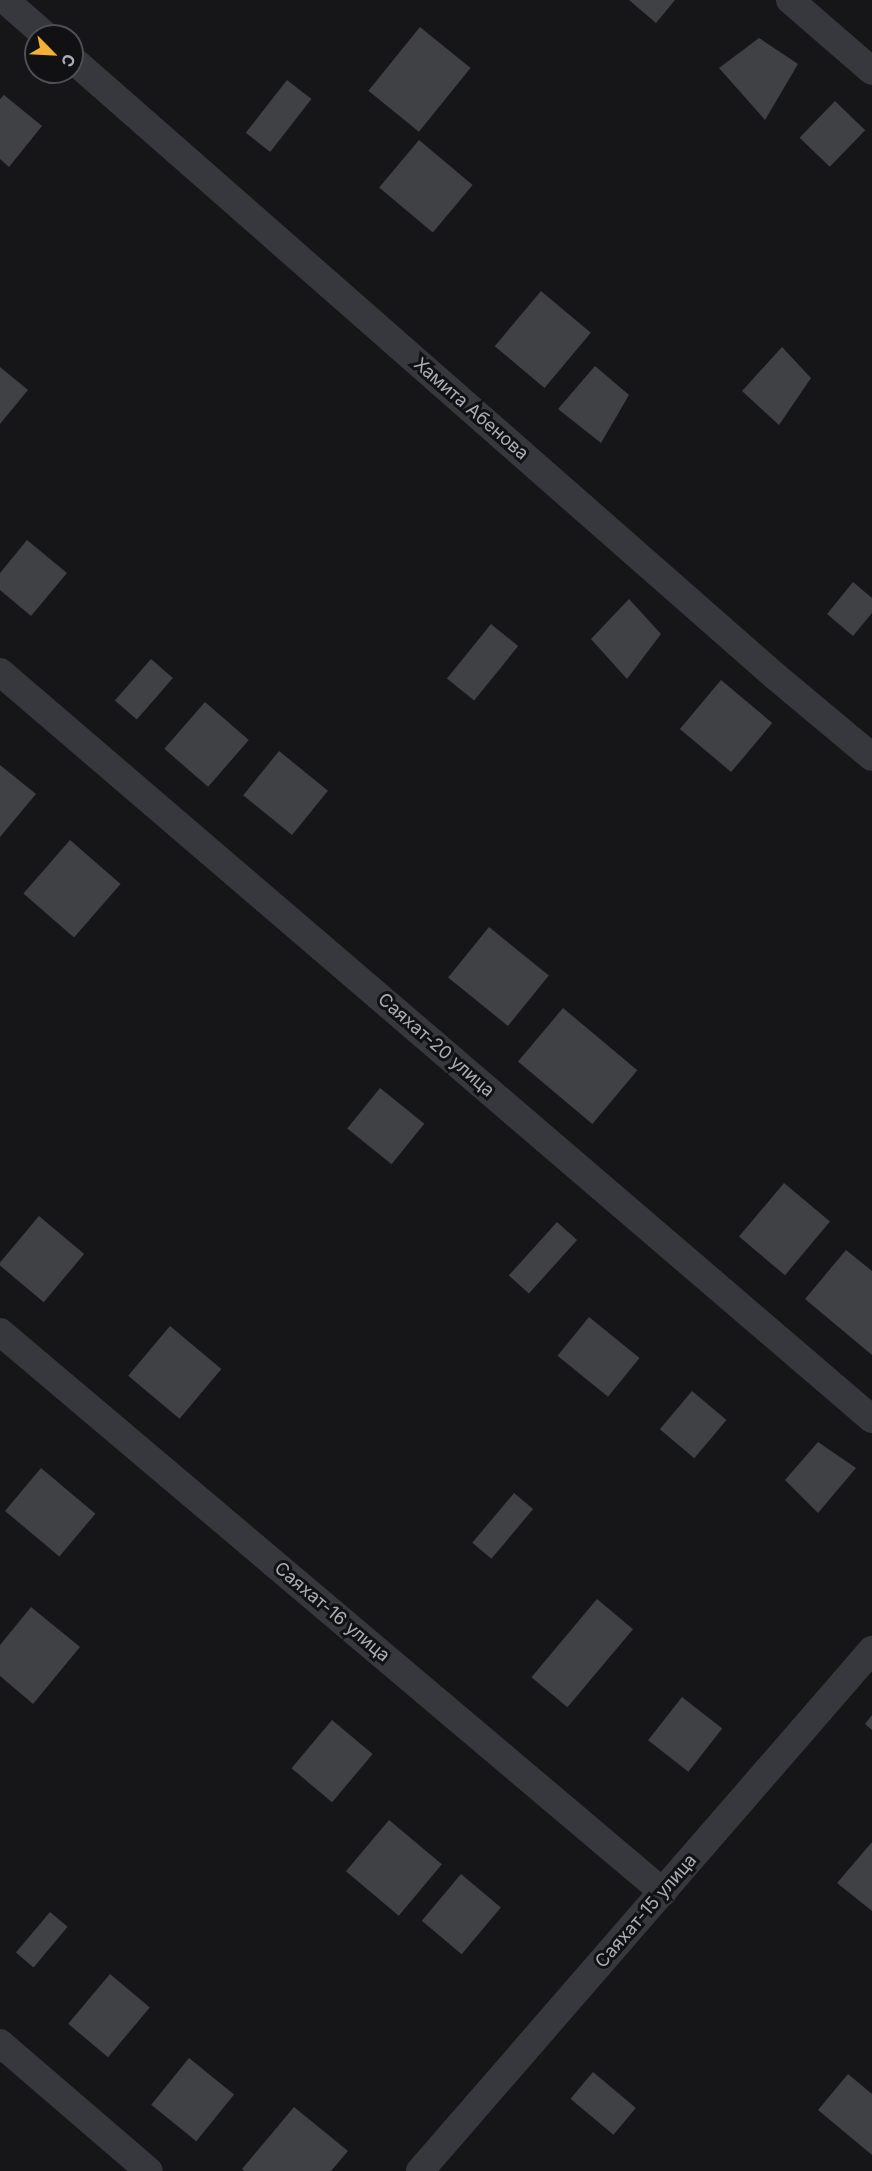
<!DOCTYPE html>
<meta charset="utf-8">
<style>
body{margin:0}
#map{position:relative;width:872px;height:2171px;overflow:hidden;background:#161618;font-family:Inter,sans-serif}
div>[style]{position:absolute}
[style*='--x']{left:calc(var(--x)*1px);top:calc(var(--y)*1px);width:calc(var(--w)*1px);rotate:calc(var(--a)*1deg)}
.building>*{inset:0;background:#404145;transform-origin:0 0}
.minor>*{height:28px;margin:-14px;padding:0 14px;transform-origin:14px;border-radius:14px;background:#37383d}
span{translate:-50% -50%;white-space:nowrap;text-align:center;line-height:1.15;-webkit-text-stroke:6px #111113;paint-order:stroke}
.street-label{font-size:18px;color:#a8adb8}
.north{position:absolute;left:24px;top:24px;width:60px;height:60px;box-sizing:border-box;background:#111113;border:2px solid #4d4f55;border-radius:50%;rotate:114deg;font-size:16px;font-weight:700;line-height:24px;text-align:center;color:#a8adb8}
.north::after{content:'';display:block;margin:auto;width:21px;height:27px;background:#f2b134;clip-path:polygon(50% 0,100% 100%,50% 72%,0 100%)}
</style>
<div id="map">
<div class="building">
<i style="clip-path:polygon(629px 0,675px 0,656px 23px)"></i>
<i style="left:420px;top:27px;width:65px;height:82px;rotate:39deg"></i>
<i style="clip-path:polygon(759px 38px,798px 64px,765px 120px,719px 68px)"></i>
<i style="left:287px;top:80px;width:31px;height:67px;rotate:38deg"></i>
<i style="clip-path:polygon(4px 95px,42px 126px,9px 167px,0 159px,0 99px)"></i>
<i style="left:835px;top:101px;width:42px;height:51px;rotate:44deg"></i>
<i style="left:419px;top:140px;width:70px;height:62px;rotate:40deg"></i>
<i style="left:541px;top:291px;width:65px;height:72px;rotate:40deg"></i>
<i style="clip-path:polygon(782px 347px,811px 378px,779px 425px,742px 391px)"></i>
<i style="clip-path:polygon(595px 366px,629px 395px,601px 443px,558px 409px)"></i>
<i style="clip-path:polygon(0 367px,28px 390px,0 424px)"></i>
<i style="clip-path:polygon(27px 540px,67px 573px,31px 616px,0 590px,0 573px)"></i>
<i style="clip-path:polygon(853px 582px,872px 598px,872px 613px,853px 636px,827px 614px)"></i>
<i style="clip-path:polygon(629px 599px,661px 634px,627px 679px,591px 639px)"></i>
<i style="left:491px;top:624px;width:35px;height:70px;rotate:39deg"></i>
<i style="left:151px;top:659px;width:29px;height:55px;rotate:41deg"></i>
<i style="left:721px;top:680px;width:67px;height:64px;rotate:40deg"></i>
<i style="left:205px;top:702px;width:58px;height:62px;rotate:41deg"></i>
<i style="left:279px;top:751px;width:63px;height:57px;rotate:39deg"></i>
<i style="clip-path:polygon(0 765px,36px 794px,0 837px)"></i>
<i style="left:70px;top:840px;width:67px;height:71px;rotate:41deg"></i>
<i style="left:489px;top:927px;width:77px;height:65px;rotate:39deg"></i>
<i style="left:563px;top:1008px;width:97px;height:70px;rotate:40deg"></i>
<i style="left:380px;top:1088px;width:57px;height:52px;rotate:39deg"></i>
<i style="left:784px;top:1183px;width:60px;height:70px;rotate:40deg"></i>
<i style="left:39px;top:1216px;width:59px;height:63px;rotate:40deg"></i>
<i style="left:557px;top:1222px;width:27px;height:72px;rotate:42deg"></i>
<i style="clip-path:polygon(846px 1250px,872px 1271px,872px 1355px,805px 1299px)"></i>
<i style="left:589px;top:1317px;width:65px;height:50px;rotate:39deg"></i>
<i style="left:170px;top:1326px;width:67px;height:65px;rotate:40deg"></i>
<i style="left:692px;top:1391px;width:45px;height:50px;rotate:40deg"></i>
<i style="clip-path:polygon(818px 1442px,856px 1468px,818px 1513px,785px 1480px)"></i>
<i style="left:41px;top:1468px;width:71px;height:56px;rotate:40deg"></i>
<i style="left:514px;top:1493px;width:25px;height:65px;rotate:40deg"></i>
<i style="left:597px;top:1599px;width:47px;height:102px;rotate:40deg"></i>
<i style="clip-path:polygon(31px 1607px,80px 1647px,33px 1704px,0 1676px,0 1645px)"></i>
<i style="left:682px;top:1697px;width:51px;height:55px;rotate:38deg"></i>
<i style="clip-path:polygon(872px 1715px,872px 1730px,865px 1724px)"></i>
<i style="left:332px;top:1720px;width:53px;height:63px;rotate:40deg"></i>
<i style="left:389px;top:1820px;width:69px;height:67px;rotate:40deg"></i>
<i style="clip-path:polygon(872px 1842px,872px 1911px,837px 1883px)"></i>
<i style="left:461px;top:1874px;width:52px;height:61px;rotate:40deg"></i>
<i style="left:50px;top:1912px;width:23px;height:53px;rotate:40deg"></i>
<i style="left:110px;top:1974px;width:52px;height:65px;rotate:40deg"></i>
<i style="left:189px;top:2058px;width:58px;height:60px;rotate:39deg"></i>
<i style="left:593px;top:2072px;width:56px;height:35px;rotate:40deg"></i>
<i style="clip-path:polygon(848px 2074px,872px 2094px,872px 2155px,818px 2110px)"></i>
<i style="clip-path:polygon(294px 2107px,348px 2151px,331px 2171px,244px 2171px,242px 2169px)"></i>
</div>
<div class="minor">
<i style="--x:5;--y:0;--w:55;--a:41.3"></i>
<i style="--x:790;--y:0;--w:108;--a:40.9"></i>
<i style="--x:72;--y:59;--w:935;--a:41.27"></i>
<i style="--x:775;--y:676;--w:126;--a:39.9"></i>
<i style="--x:0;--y:672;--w:1148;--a:40.59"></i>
<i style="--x:0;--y:1332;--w:868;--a:40.19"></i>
<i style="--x:0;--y:2043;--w:196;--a:40.7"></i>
<i style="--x:420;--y:2171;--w:690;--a:-49.06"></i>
</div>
<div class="street-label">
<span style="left:471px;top:409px;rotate:41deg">Хамита Абенова</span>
<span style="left:436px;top:1045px;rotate:41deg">Саяхат-20 улица</span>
<span style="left:332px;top:1612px;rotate:40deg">Саяхат-16 улица</span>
<span style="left:646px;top:1911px;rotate:-49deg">Саяхат-15 улица</span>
</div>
<div class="north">С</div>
</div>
